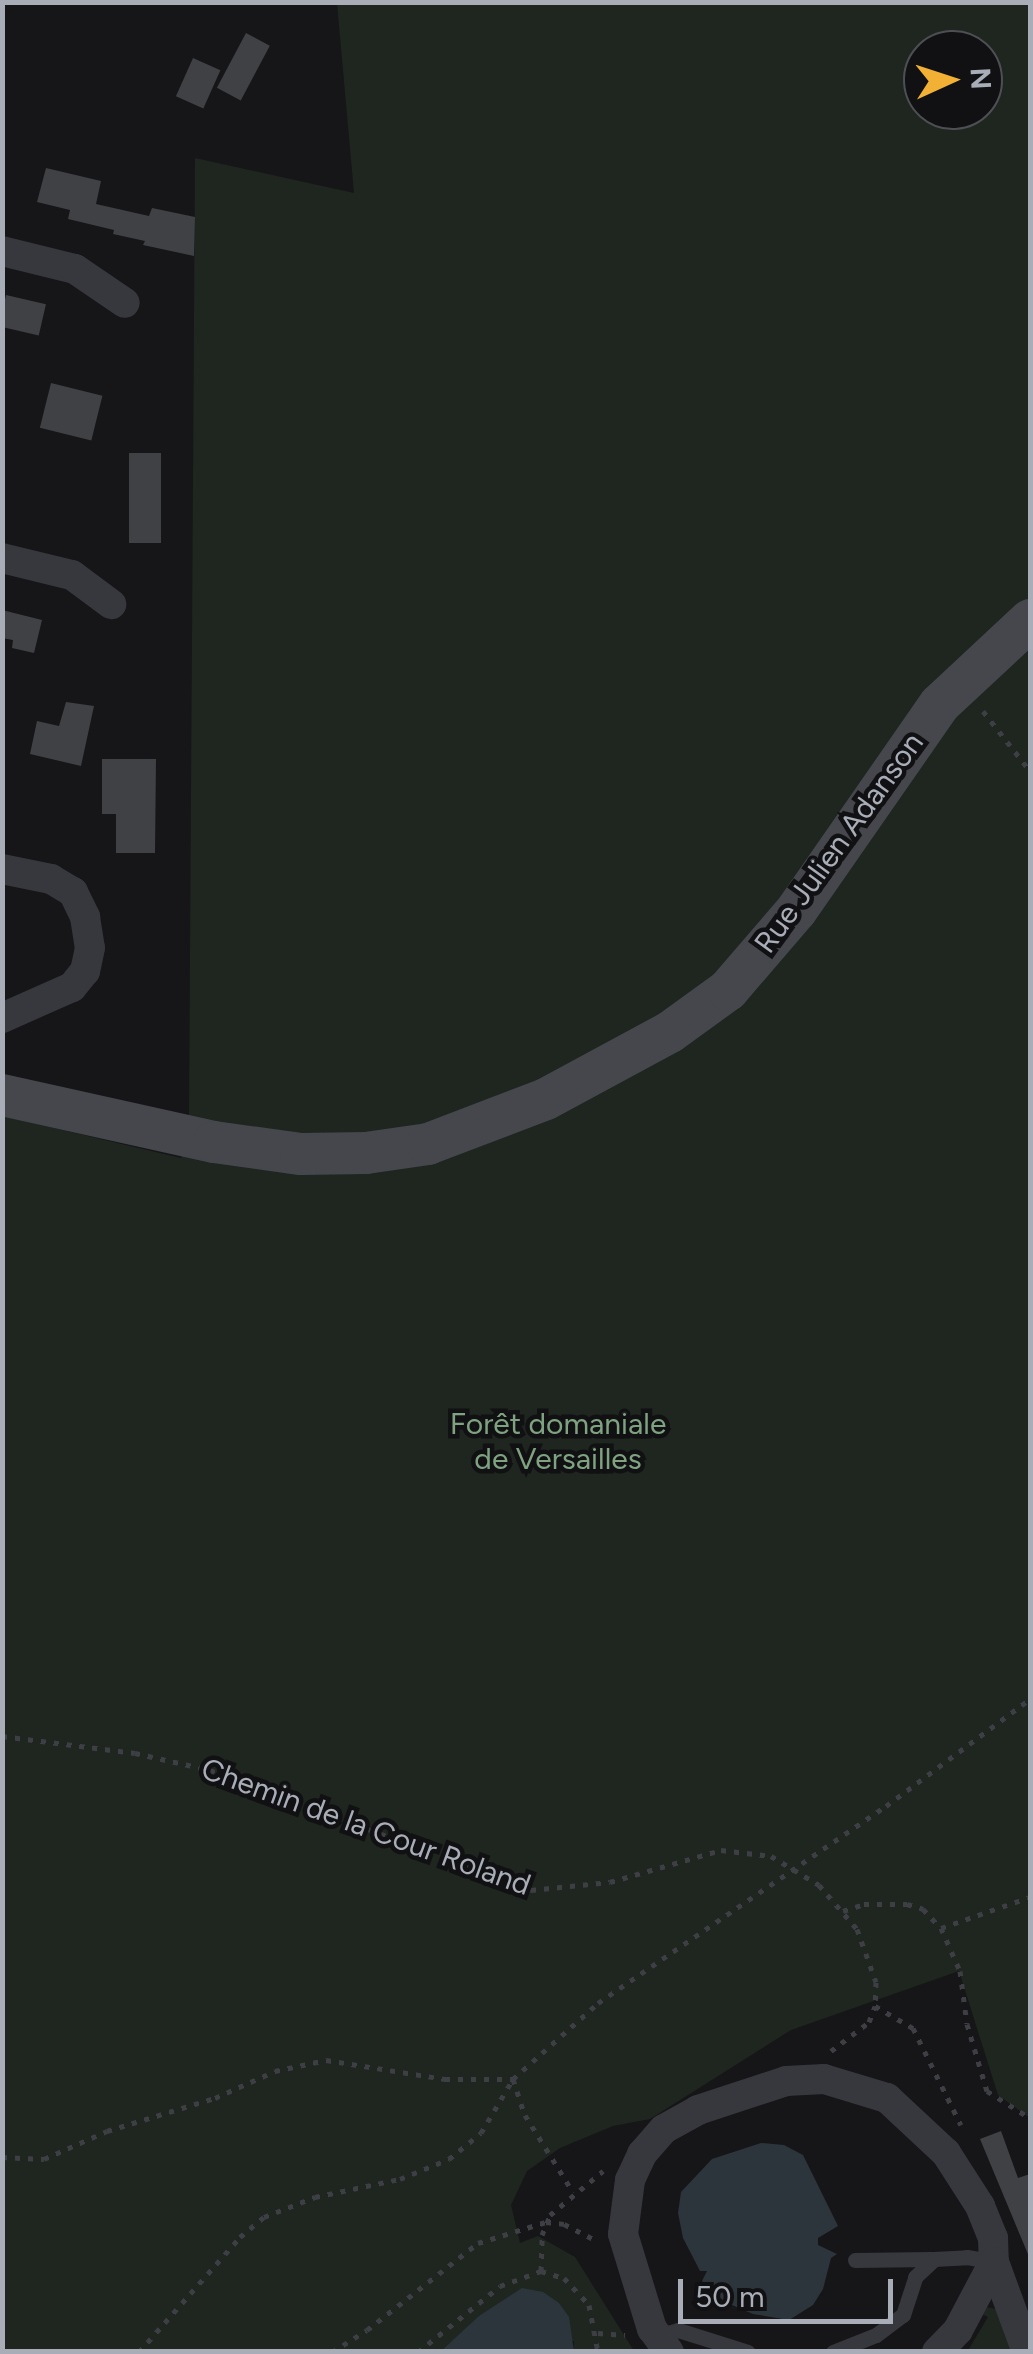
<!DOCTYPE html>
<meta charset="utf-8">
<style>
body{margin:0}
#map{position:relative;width:1033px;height:2354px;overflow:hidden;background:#161618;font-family:Figtree,sans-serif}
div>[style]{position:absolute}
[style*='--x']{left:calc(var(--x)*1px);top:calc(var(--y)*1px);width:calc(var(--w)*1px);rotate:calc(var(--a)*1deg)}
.green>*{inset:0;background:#1e261f}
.water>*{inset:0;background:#2c353c}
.building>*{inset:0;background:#404145;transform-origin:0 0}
.path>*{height:5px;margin-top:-2.5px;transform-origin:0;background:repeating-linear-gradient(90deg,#3d3f44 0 5px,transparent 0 13px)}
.service>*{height:15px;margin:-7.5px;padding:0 7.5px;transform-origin:7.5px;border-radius:7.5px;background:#37383d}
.minor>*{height:30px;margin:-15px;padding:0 15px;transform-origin:15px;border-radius:15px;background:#37383d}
.secondary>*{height:42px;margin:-21px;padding:0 21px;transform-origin:21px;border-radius:21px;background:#45474d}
span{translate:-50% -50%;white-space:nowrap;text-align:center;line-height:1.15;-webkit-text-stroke:9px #111113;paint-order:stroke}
.street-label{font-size:30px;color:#a8adb8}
.park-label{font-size:30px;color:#7fa381}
.frame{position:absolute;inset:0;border:5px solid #a8adb8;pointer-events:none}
.north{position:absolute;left:903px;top:30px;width:100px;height:100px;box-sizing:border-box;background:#111113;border:2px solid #4d4f55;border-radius:50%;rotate:87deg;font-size:28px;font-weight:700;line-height:40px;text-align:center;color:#a8adb8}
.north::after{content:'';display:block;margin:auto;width:35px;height:45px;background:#f2b134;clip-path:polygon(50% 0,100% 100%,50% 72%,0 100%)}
.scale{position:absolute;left:678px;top:2279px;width:215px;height:45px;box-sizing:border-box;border:5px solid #a8adb8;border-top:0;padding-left:12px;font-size:30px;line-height:35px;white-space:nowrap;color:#a8adb8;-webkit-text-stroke:8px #111113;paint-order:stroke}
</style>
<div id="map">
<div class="green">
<i style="clip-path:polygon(evenodd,337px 3px,1030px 3px,1030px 2118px,998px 2095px,959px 1971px,791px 2030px,650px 2119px,613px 2126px,560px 2148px,527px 2171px,511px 2205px,520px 2243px,538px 2236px,575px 2257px,634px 2351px,574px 2351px,574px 2341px,452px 2341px,441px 2351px,3px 2352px,3px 1116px,181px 1158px,189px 1115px,195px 158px,354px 193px,337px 3px,923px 50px,983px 50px,983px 110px,923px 110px,923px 50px)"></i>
<i style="clip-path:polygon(986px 2307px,996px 2309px,1012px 2351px,967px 2352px,988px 2317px,980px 2313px)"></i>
</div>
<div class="water">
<i style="clip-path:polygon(761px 2143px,784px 2145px,803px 2155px,838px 2226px,818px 2238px,818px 2245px,837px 2254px,831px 2258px,823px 2289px,813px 2305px,789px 2320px,753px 2314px,725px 2302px,702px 2281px,707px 2271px,700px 2271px,683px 2238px,678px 2213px,681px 2192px,712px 2159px)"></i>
<i style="clip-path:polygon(522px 2288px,543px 2292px,559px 2303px,569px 2317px,574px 2351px,441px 2351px,479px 2316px)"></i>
</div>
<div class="building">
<i style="left:246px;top:33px;width:27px;height:62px;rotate:28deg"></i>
<i style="left:193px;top:58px;width:30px;height:42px;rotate:24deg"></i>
<i style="clip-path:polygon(46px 168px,101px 181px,96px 204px,149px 216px,152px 208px,195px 217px,194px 256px,143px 245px,145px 241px,113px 234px,114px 230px,68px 219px,70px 210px,37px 202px)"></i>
<i style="left:6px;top:295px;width:41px;height:32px;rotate:13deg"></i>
<i style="left:51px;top:383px;width:53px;height:46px;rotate:14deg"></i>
<i style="left:129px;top:453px;width:32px;height:90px"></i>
<i style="clip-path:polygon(2px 610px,42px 620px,34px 653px,12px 648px,13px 640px,2px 638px)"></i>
<i style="clip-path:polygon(66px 702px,94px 706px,81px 766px,30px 754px,37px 721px,59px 726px)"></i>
<i style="clip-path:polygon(102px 759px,156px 759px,155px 853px,116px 853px,116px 814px,102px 814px)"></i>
<i style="clip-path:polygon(1001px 2131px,1018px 2178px,1030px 2174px,1030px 2259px,980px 2139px)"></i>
</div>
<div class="path">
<i style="--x:983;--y:711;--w:76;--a:51.9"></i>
<i style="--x:2;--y:1736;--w:134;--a:7.3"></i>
<i style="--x:135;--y:1753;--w:77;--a:12.8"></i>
<i style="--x:210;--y:1770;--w:343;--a:20.5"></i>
<i style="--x:531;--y:1890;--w:79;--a:-5.8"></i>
<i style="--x:610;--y:1882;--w:116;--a:-16.1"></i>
<i style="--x:721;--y:1850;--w:50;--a:6.8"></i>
<i style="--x:771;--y:1856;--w:56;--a:31.1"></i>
<i style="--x:819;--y:1885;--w:58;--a:49.2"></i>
<i style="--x:857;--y:1929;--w:56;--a:70.3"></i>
<i style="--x:876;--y:1982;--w:24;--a:92"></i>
<i style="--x:875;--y:2006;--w:44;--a:30.1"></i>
<i style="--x:913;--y:2028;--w:108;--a:63.7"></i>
<i style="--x:843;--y:1911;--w:22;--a:-18"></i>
<i style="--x:864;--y:1904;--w:43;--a:0"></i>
<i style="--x:907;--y:1904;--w:17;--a:17"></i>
<i style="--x:923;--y:1909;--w:26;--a:47"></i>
<i style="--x:941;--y:1928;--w:94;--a:-19.2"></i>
<i style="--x:941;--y:1928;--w:47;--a:66.2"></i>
<i style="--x:960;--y:1971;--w:53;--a:82.5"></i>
<i style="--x:967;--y:2024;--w:70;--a:73.4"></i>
<i style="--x:987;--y:2091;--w:51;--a:32.1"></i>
<i style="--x:831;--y:2051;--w:48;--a:-37.3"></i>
<i style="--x:869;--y:2022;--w:17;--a:-69"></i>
<i style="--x:2;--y:2157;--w:42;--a:2.7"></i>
<i style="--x:44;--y:2159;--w:69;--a:-24"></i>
<i style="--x:107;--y:2131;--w:113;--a:-17"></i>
<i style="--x:215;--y:2098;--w:66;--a:-24.2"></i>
<i style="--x:275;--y:2071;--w:52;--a:-12.2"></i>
<i style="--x:326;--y:2060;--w:121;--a:9.1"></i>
<i style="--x:445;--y:2079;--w:68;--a:0"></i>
<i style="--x:513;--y:2079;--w:38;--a:72"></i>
<i style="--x:525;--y:2115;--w:91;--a:58.1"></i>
<i style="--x:541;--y:2271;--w:36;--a:-88"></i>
<i style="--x:542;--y:2235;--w:22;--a:-68"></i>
<i style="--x:550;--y:2215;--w:69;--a:-39.7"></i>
<i style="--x:598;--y:2333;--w:27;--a:4"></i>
<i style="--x:139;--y:2352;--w:153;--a:-48.7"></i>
<i style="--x:240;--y:2237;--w:31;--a:-40"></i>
<i style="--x:264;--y:2217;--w:55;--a:-21.4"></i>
<i style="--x:315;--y:2197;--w:87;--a:-12"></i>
<i style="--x:400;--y:2179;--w:53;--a:-22.2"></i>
<i style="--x:449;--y:2159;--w:41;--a:-39.1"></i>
<i style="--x:481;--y:2133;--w:63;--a:-59.3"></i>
<i style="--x:513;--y:2079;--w:114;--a:-41.8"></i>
<i style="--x:598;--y:2003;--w:349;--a:-34.4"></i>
<i style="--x:886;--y:1806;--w:179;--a:-36.6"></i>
<i style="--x:332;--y:2352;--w:41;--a:-32.2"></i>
<i style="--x:367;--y:2330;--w:141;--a:-38.1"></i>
<i style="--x:478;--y:2243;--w:71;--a:-17.2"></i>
<i style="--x:546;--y:2222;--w:18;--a:6"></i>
<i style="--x:564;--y:2224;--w:34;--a:27"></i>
<i style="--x:418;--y:2352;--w:105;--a:-38.8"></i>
<i style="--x:500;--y:2286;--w:44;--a:-20.1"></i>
<i style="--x:541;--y:2271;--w:24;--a:17"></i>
<i style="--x:564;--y:2278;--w:37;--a:47"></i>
<i style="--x:589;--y:2305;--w:48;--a:79.2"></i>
</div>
<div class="service">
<i style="--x:855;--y:2260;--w:76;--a:-0.8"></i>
<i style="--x:657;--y:2336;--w:22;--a:-16"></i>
<i style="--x:678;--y:2330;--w:73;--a:17.4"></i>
<i style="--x:833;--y:2352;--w:46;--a:-21.6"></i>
<i style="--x:876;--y:2335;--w:34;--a:-37"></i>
<i style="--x:903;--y:2315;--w:40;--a:-72"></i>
<i style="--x:915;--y:2277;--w:26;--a:-43"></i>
<i style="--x:934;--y:2259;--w:33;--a:-3"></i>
<i style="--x:967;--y:2257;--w:27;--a:10"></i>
</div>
<div class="minor">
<i style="--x:2;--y:251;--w:75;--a:13.9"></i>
<i style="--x:75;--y:269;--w:60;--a:34.2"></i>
<i style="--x:2;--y:558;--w:72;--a:13.7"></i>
<i style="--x:72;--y:575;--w:49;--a:36.6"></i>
<i style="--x:2;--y:869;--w:50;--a:11.5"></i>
<i style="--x:51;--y:879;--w:26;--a:31"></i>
<i style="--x:73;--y:892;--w:28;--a:64"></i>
<i style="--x:85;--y:917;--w:31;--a:81"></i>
<i style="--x:90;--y:948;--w:24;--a:102"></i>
<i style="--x:85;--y:971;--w:21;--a:129"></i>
<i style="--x:72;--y:987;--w:77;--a:156.1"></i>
<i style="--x:669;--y:2352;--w:29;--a:-126"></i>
<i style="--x:652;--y:2329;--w:99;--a:-107"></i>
<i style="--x:623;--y:2234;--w:54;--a:-82.6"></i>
<i style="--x:630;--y:2180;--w:29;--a:-65"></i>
<i style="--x:642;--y:2154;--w:33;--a:-49"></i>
<i style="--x:664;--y:2129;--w:39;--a:-29"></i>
<i style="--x:698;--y:2110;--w:93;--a:-18.2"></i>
<i style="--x:786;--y:2081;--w:38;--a:-3"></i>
<i style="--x:824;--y:2079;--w:66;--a:16.8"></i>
<i style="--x:887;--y:2098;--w:81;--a:43"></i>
<i style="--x:946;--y:2153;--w:63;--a:57.3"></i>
<i style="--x:980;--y:2206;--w:35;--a:68"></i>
<i style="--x:993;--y:2238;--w:24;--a:88"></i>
<i style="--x:994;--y:2262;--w:96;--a:69.9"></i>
<i style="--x:937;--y:2352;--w:30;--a:-46"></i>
<i style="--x:958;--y:2330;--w:77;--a:-62.1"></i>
</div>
<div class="secondary">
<i style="--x:2;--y:1095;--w:217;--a:12.5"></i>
<i style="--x:214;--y:1142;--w:88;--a:7.9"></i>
<i style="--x:301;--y:1154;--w:65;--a:-0.9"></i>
<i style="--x:366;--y:1153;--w:63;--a:-8.3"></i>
<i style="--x:428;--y:1144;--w:126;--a:-20.9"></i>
<i style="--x:546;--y:1099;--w:141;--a:-28.4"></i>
<i style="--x:670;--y:1032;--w:72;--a:-35.9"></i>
<i style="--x:728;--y:990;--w:104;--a:-49.3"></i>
<i style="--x:796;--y:911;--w:252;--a:-55.2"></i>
<i style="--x:940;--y:704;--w:123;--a:-43"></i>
</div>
<div class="street-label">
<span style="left:839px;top:843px;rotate:-54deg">Rue Julien Adanson</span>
<span style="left:366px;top:1827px;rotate:20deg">Chemin de la Cour Roland</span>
</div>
<div class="park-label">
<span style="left:558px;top:1441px">Forêt domaniale<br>de Versailles</span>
</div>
<div class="frame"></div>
<div class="north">N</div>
<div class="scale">50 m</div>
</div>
